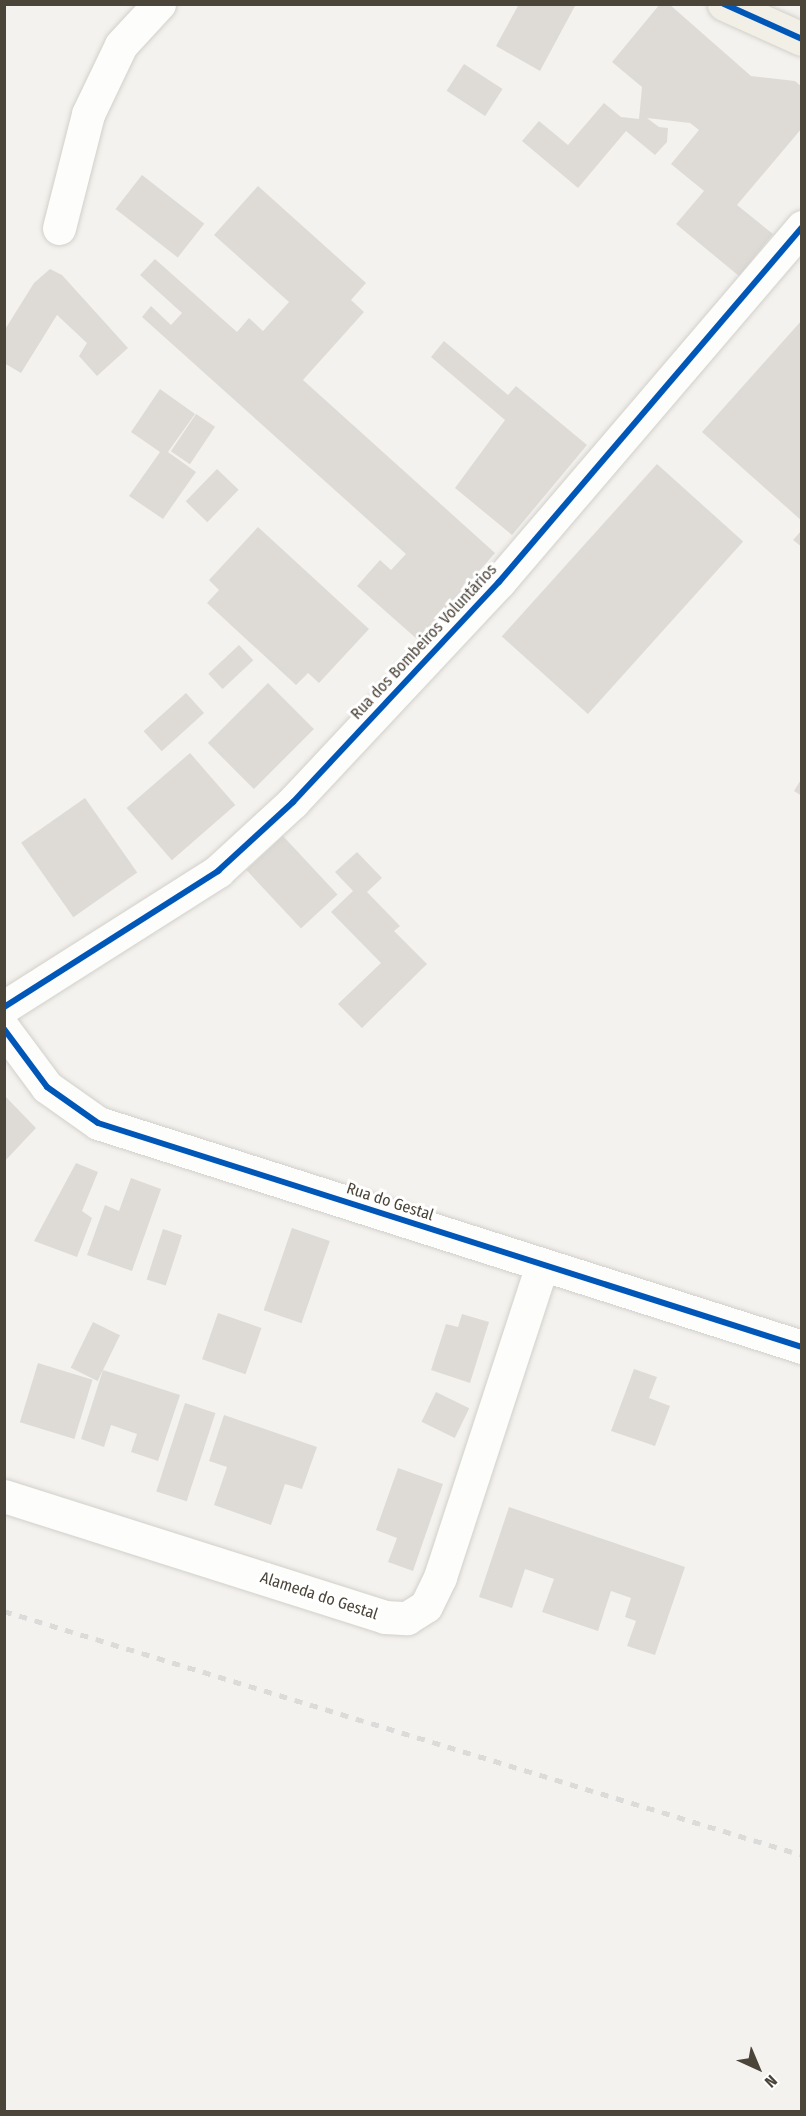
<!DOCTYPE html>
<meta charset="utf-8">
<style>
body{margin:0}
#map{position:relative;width:806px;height:2116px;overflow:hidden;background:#f4f2ee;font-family:"Fira Sans Condensed",sans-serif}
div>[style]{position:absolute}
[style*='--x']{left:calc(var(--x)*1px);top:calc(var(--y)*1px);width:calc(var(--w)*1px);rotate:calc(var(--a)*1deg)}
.building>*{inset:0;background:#dedbd6;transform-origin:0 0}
.roads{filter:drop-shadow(0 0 2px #d2d0cb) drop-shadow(0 0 2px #d2d0cb)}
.minor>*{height:33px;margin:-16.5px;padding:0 16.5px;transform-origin:16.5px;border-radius:16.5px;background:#fdfdfc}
.major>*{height:33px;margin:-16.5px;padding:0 16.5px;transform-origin:16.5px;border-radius:16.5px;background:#f2efe6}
.rail>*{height:4.5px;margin-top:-2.25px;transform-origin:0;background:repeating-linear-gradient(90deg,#dbdbda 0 8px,transparent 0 16px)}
.cycleway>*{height:6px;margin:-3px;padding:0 3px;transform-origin:3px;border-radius:3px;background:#0057b8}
span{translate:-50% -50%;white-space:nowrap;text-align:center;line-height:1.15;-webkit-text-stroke:6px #fff;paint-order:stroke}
.street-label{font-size:16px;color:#4b4439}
.frame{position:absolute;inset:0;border:6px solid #4b4439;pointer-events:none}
.north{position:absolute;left:728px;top:2038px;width:60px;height:60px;-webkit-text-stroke:4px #fff;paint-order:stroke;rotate:136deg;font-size:16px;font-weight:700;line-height:24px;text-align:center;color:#4b4439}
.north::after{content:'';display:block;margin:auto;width:21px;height:27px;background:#4b4439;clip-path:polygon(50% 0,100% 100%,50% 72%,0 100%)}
</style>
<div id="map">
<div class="building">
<i style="clip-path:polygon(519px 4px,576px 4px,540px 71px,496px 46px)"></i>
<i style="clip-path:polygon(660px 4px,669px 4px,751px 76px,795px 81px,802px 87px,802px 128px,737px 205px,773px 234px,739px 276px,676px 224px,704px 191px,671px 164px,699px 130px,690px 123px,647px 118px,659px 127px,668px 128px,667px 142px,655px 155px,626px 131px,578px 188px,522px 141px,539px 121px,568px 145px,604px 103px,621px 117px,639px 119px,642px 87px,612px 62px)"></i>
<i style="left:464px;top:64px;width:46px;height:32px;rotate:33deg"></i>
<i style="left:142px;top:175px;width:79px;height:43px;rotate:38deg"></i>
<i style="clip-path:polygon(258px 186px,366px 283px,351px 300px,364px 312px,303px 380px,495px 553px,418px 640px,357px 586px,380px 560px,391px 570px,406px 554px,142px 317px,151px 306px,171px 325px,182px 313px,140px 275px,155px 259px,237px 332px,249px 318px,263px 331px,289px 302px,214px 235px)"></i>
<i style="clip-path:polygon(50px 269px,62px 275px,128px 348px,97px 376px,79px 356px,87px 343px,57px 315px,21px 373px,4px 363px,4px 331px,34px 283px)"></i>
<i style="clip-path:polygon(802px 320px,802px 521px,702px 432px)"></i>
<i style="clip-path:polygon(444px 341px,508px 395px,516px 386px,587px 445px,512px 535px,455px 488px,505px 420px,431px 357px)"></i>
<i style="clip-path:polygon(160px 389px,195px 414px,168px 452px,196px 472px,163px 519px,129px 496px,160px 452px,131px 432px)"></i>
<i style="left:196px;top:414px;width:23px;height:45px;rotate:34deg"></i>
<i style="left:657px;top:464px;width:116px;height:232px;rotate:42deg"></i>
<i style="left:217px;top:469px;width:30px;height:45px;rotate:44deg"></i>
<i style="clip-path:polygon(258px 527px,369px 629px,319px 683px,308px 673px,296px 685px,207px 603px,219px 590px,209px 580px)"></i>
<i style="clip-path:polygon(802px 530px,802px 547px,793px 540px)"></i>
<i style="left:239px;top:645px;width:21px;height:42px;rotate:47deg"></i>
<i style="left:268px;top:683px;width:65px;height:85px;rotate:45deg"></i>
<i style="left:186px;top:693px;width:27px;height:57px;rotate:48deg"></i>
<i style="left:190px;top:753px;width:69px;height:84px;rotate:49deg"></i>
<i style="clip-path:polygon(802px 778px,802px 796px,794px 791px)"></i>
<i style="left:85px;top:798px;width:91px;height:78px;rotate:55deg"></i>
<i style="left:283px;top:836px;width:80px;height:50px;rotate:47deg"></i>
<i style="clip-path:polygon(357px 852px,382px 878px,367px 892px,400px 926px,394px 931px,427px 964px,362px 1028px,338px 1004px,381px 963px,331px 912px,353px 891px,335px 872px)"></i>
<i style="clip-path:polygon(4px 1095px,36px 1128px,4px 1162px)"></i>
<i style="clip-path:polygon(76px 1163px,98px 1172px,82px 1211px,92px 1218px,77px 1257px,34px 1241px)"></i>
<i style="clip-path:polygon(131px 1178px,161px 1189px,132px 1271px,87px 1255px,105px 1205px,119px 1211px)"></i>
<i style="left:292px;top:1228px;width:40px;height:87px;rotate:19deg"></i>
<i style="left:163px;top:1229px;width:20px;height:53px;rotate:18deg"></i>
<i style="left:218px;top:1313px;width:46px;height:49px;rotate:19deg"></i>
<i style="clip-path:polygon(462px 1314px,489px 1322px,470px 1383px,431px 1370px,446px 1324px,458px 1327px)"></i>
<i style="left:93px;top:1322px;width:30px;height:51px;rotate:26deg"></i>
<i style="left:38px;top:1363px;width:57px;height:62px;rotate:17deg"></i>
<i style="clip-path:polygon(634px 1369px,657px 1377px,649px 1398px,670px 1406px,655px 1446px,611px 1431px)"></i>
<i style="clip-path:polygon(103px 1370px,180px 1395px,158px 1461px,131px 1452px,137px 1434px,111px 1425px,104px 1447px,81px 1439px)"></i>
<i style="left:436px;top:1392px;width:37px;height:33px;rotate:26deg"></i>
<i style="left:185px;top:1403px;width:32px;height:93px;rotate:18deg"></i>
<i style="clip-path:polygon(224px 1415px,317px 1447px,302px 1489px,285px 1484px,271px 1525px,214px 1505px,227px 1467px,209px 1461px)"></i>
<i style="clip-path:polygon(398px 1468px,443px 1484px,413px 1571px,388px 1562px,397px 1538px,376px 1530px)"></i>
<i style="clip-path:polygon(509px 1507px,685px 1567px,655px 1655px,627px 1646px,636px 1621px,625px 1617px,631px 1598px,611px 1591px,598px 1631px,542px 1612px,554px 1579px,525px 1569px,512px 1608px,479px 1597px)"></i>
</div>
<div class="roads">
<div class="minor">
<i style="--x:59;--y:228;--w:118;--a:-75.7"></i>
<i style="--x:88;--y:114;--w:76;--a:-64.4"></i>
<i style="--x:121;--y:45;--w:56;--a:-47.2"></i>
<i style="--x:4;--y:1007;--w:254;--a:-32.4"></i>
<i style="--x:218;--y:871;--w:102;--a:-42.6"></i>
<i style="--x:293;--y:802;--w:301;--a:-46.9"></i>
<i style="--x:499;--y:582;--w:467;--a:-49.5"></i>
<i style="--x:4;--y:1029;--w:72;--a:53.4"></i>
<i style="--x:47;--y:1087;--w:62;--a:35.2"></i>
<i style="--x:98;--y:1123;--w:739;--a:17.65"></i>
<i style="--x:4;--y:1496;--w:400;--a:17.6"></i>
<i style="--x:385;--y:1617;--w:22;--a:3"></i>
<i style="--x:407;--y:1618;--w:22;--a:-32"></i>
<i style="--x:426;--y:1606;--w:32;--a:-64"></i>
<i style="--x:440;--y:1577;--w:328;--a:-71.9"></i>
</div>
<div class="major">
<i style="--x:724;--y:4;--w:85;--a:24.2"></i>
</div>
</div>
<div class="rail">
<i style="--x:4;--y:1611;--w:834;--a:17"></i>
</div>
<div class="cycleway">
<i style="--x:724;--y:4;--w:85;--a:24.2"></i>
<i style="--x:4;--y:1007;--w:254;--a:-32.4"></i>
<i style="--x:218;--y:871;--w:102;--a:-42.6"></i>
<i style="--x:293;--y:802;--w:301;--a:-46.9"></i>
<i style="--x:499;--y:582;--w:467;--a:-49.5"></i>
<i style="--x:4;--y:1029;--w:72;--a:53.4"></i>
<i style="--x:47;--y:1087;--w:62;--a:35.2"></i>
<i style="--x:98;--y:1123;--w:739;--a:17.65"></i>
</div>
<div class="street-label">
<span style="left:424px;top:642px;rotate:-47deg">Rua dos Bombeiros Voluntários</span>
<span style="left:390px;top:1202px;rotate:18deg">Rua do Gestal</span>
<span style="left:319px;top:1596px;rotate:18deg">Alameda do Gestal</span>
</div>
<div class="frame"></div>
<div class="north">N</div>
</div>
